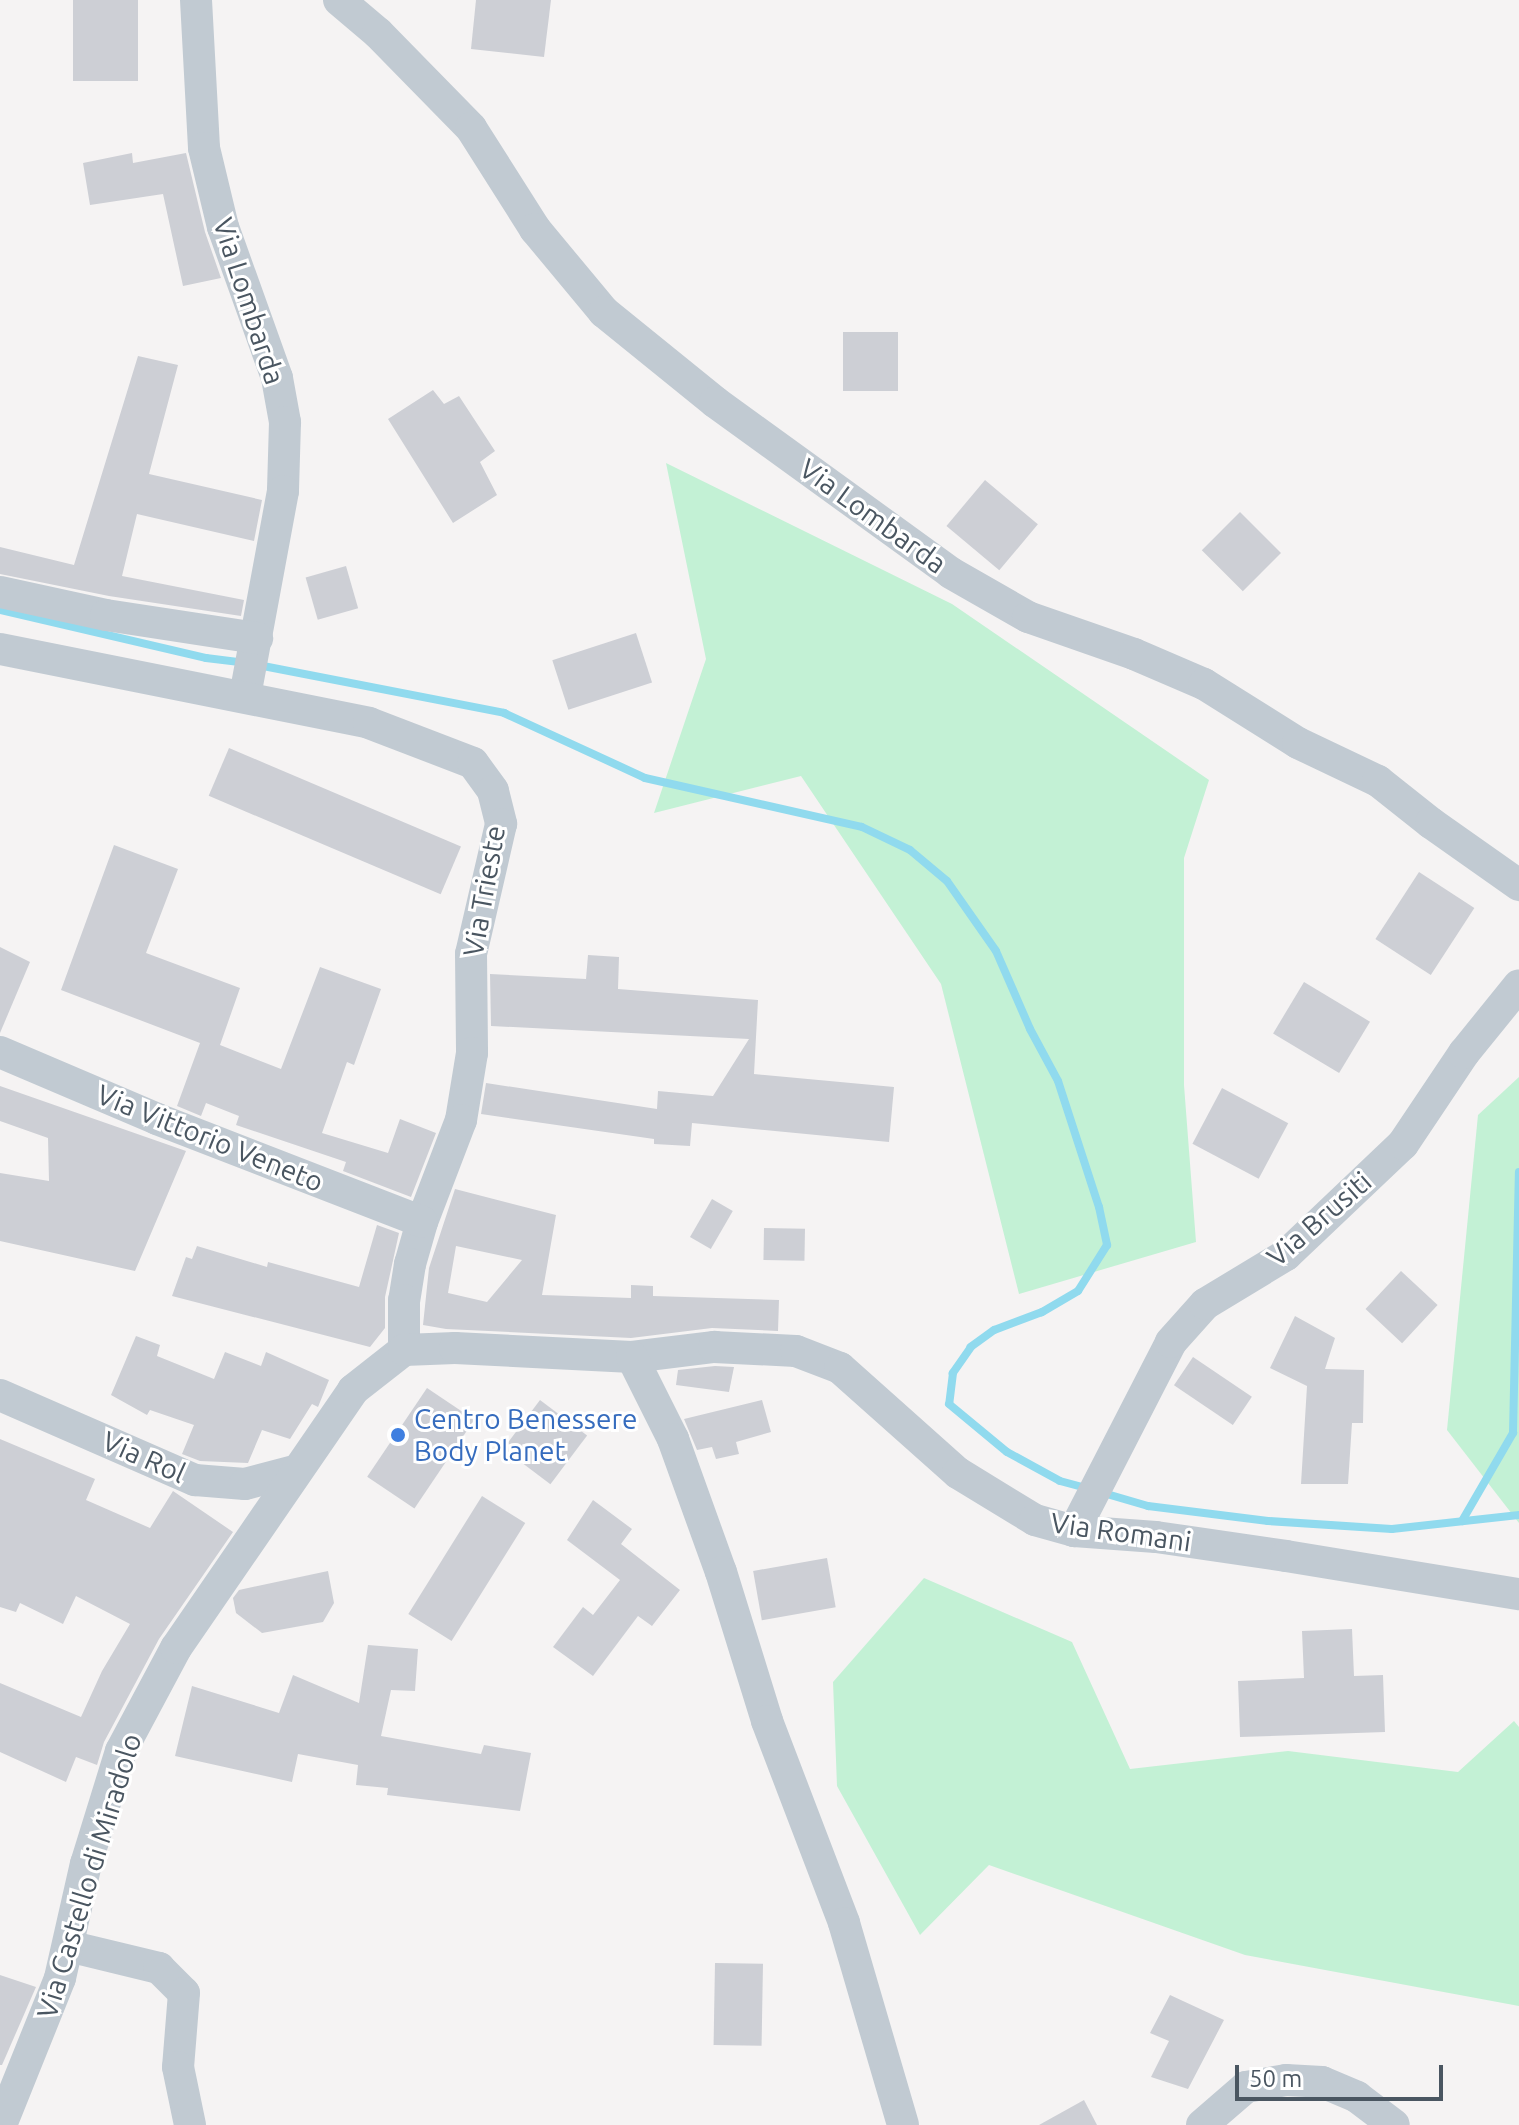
<!DOCTYPE html>
<style>
body{margin:0}
#map{position:relative;width:1519px;height:2125px;overflow:hidden;background:#f5f3f3;font-family:Ubuntu,sans-serif}
div>[style]{position:absolute}
[style*='--x']{left:calc(var(--x)*1px);top:calc(var(--y)*1px);width:calc(var(--w)*1px);rotate:calc(var(--a)*1deg)}
.green>*{inset:0;background:#c3f1d5}
.stream>*{height:8px;margin:-4px;padding:0 4px;transform-origin:4px;border-radius:4px;background:#90daee}
.building>*{inset:0;background:#cdcfd5;transform-origin:0 0}
.minor>*{height:32px;margin:-16px;padding:0 16px;transform-origin:16px;border-radius:16px;background:#c1cad2}
.dots>*{width:22px;height:22px;translate:-50% -50%;box-sizing:border-box;border:4px solid #fff;border-radius:50%}
span{translate:-50% -50%;white-space:nowrap;text-align:center;line-height:1.15;-webkit-text-stroke:6px #fff;paint-order:stroke}
.street-label{font-size:28px;color:#4a5661}
.shop-label{font-size:28px;color:#366cbe}
.left{translate:0 -50%;text-align:left}
.scale{position:absolute;left:1235px;top:2065px;width:208px;height:36px;box-sizing:border-box;border:4px solid #4a5661;border-top:0;padding-left:10px;font-size:24px;line-height:28px;white-space:nowrap;color:#4a5661;-webkit-text-stroke:6px #fff;paint-order:stroke}
</style>
<div id="map">
<div class="green">
<i style="clip-path:polygon(666px 463px,952px 604px,1209px 780px,1184px 858px,1184px 1085px,1196px 1242px,1019px 1294px,941px 984px,801px 776px,654px 813px,706px 659px)"></i>
<i style="clip-path:polygon(1519px 1077px,1519px 1523px,1447px 1430px,1478px 1115px)"></i>
<i style="clip-path:polygon(924px 1578px,1072px 1642px,1130px 1769px,1288px 1751px,1458px 1772px,1514px 1721px,1519px 1727px,1519px 2006px,1245px 1955px,989px 1865px,920px 1935px,837px 1786px,833px 1682px)"></i>
</div>
<div class="stream">
<i style="--x:0;--y:610;--w:212;--a:13.1"></i>
<i style="--x:206;--y:658;--w:38;--a:7"></i>
<i style="--x:258;--y:665;--w:251;--a:11"></i>
<i style="--x:504;--y:713;--w:155;--a:24.7"></i>
<i style="--x:645;--y:778;--w:222;--a:12.7"></i>
<i style="--x:862;--y:827;--w:53;--a:25.6"></i>
<i style="--x:910;--y:850;--w:48;--a:40"></i>
<i style="--x:947;--y:881;--w:85;--a:55"></i>
<i style="--x:996;--y:951;--w:85;--a:66.4"></i>
<i style="--x:1030;--y:1029;--w:59;--a:61.7"></i>
<i style="--x:1058;--y:1081;--w:133;--a:72"></i>
<i style="--x:1099;--y:1207;--w:39;--a:78"></i>
<i style="--x:1107;--y:1245;--w:54;--a:122.2"></i>
<i style="--x:1078;--y:1291;--w:42;--a:149.7"></i>
<i style="--x:1042;--y:1312;--w:51;--a:159.4"></i>
<i style="--x:994;--y:1330;--w:29;--a:144"></i>
<i style="--x:971;--y:1347;--w:32;--a:125"></i>
<i style="--x:953;--y:1373;--w:31;--a:97"></i>
<i style="--x:949;--y:1404;--w:75;--a:39.6"></i>
<i style="--x:1007;--y:1452;--w:60;--a:28.7"></i>
<i style="--x:1060;--y:1481;--w:28;--a:15"></i>
<i style="--x:1100;--y:1492;--w:50;--a:16.3"></i>
<i style="--x:1148;--y:1506;--w:121;--a:7.1"></i>
<i style="--x:1268;--y:1521;--w:124;--a:3.7"></i>
<i style="--x:1392;--y:1529;--w:128;--a:-6.3"></i>
<i style="--x:1462;--y:1521;--w:102;--a:-59.9"></i>
<i style="--x:1513;--y:1433;--w:261;--a:-88.7"></i>
</div>
<div class="building">
<i style="left:73px;top:0;width:65px;height:81px"></i>
<i style="clip-path:polygon(476px 0,551px 0,544px 57px,471px 49px)"></i>
<i style="clip-path:polygon(132px 153px,133px 163px,186px 153px,205px 232px,221px 278px,183px 286px,163px 194px,90px 205px,83px 163px)"></i>
<i style="left:843px;top:332px;width:55px;height:59px"></i>
<i style="clip-path:polygon(138px 356px,178px 365px,149px 474px,262px 500px,254px 541px,137px 514px,122px 576px,244px 600px,241px 616px,109px 596px,0 574px,0 547px,74px 565px)"></i>
<i style="clip-path:polygon(433px 390px,444px 404px,459px 396px,495px 451px,480px 462px,497px 495px,453px 523px,388px 419px)"></i>
<i style="left:985px;top:480px;width:69px;height:60px;rotate:40deg"></i>
<i style="left:1240px;top:512px;width:58px;height:54px;rotate:45deg"></i>
<i style="left:346px;top:566px;width:44px;height:42px;rotate:74deg"></i>
<i style="left:636px;top:633px;width:52px;height:88px;rotate:72deg"></i>
<i style="left:229px;top:748px;width:252px;height:52px;rotate:23deg"></i>
<i style="clip-path:polygon(114px 845px,178px 869px,146px 953px,240px 988px,220px 1045px,281px 1069px,320px 967px,381px 989px,354px 1065px,347px 1062px,322px 1133px,388px 1153px,400px 1119px,436px 1133px,411px 1197px,343px 1171px,346px 1162px,236px 1125px,239px 1116px,206px 1103px,201px 1116px,177px 1106px,200px 1043px,61px 990px)"></i>
<i style="left:1419px;top:872px;width:66px;height:80px;rotate:33deg"></i>
<i style="clip-path:polygon(0 947px,30px 962px,0 1033px)"></i>
<i style="clip-path:polygon(588px 955px,619px 957px,618px 989px,758px 1000px,754px 1074px,894px 1087px,889px 1142px,692px 1123px,690px 1146px,654px 1144px,654px 1139px,481px 1114px,486px 1083px,657px 1109px,658px 1091px,713px 1096px,749px 1039px,491px 1026px,490px 974px,586px 979px)"></i>
<i style="left:1304px;top:982px;width:77px;height:60px;rotate:31deg"></i>
<i style="clip-path:polygon(0 1086px,186px 1151px,135px 1271px,0 1241px,0 1173px,49px 1181px,48px 1138px,0 1121px)"></i>
<i style="left:1222px;top:1088px;width:75px;height:63px;rotate:28deg"></i>
<i style="clip-path:polygon(evenodd,455px 1189px,556px 1215px,542px 1295px,631px 1298px,631px 1285px,653px 1286px,653px 1296px,779px 1300px,778px 1331px,712px 1328px,631px 1338px,446px 1329px,423px 1325px,429px 1268px,455px 1189px,456px 1246px,522px 1260px,487px 1302px,448px 1293px,456px 1246px)"></i>
<i style="left:712px;top:1199px;width:24px;height:44px;rotate:30deg"></i>
<i style="clip-path:polygon(377px 1225px,399px 1233px,385px 1297px,385px 1328px,370px 1347px,172px 1296px,186px 1257px,192px 1259px,197px 1246px,267px 1267px,268px 1262px,359px 1287px)"></i>
<i style="left:764px;top:1228px;width:41px;height:32px;rotate:1deg"></i>
<i style="left:1401px;top:1271px;width:50px;height:52px;rotate:43deg"></i>
<i style="clip-path:polygon(1295px 1316px,1335px 1338px,1325px 1369px,1364px 1370px,1363px 1423px,1352px 1423px,1348px 1484px,1301px 1484px,1307px 1386px,1270px 1368px)"></i>
<i style="clip-path:polygon(136px 1336px,160px 1345px,157px 1356px,214px 1379px,225px 1352px,261px 1366px,266px 1352px,329px 1380px,318px 1407px,312px 1404px,290px 1439px,262px 1430px,248px 1463px,200px 1461px,182px 1454px,194px 1425px,150px 1410px,147px 1415px,111px 1395px)"></i>
<i style="left:1193px;top:1357px;width:71px;height:34px;rotate:34deg"></i>
<i style="clip-path:polygon(715px 1366px,734px 1367px,729px 1392px,676px 1385px,678px 1370px)"></i>
<i style="left:427px;top:1388px;width:57px;height:107px;rotate:34deg"></i>
<i style="left:540px;top:1400px;width:59px;height:61px;rotate:37deg"></i>
<i style="clip-path:polygon(762px 1400px,771px 1432px,736px 1442px,739px 1454px,716px 1459px,712px 1447px,697px 1450px,684px 1419px)"></i>
<i style="clip-path:polygon(0 1439px,95px 1479px,86px 1500px,150px 1528px,173px 1491px,233px 1532px,159px 1639px,104px 1742px,97px 1765px,76px 1757px,66px 1782px,0 1752px,0 1683px,81px 1717px,102px 1671px,130px 1624px,76px 1596px,63px 1624px,20px 1603px,16px 1612px,0 1607px)"></i>
<i style="left:482px;top:1496px;width:51px;height:139px;rotate:32deg"></i>
<i style="clip-path:polygon(593px 1500px,632px 1529px,621px 1544px,680px 1590px,652px 1626px,638px 1616px,593px 1676px,553px 1647px,583px 1607px,593px 1615px,620px 1580px,567px 1540px)"></i>
<i style="left:827px;top:1558px;width:50px;height:75px;rotate:80deg"></i>
<i style="clip-path:polygon(328px 1571px,334px 1603px,323px 1622px,262px 1633px,236px 1613px,233px 1598px,239px 1590px)"></i>
<i style="clip-path:polygon(1352px 1629px,1354px 1676px,1383px 1675px,1385px 1732px,1240px 1737px,1238px 1681px,1304px 1678px,1302px 1631px)"></i>
<i style="clip-path:polygon(368px 1645px,418px 1649px,415px 1691px,391px 1690px,381px 1736px,481px 1754px,484px 1745px,531px 1753px,520px 1811px,387px 1795px,388px 1788px,356px 1785px,358px 1765px,298px 1754px,292px 1782px,175px 1756px,192px 1686px,279px 1713px,293px 1675px,359px 1703px)"></i>
<i style="left:715px;top:1963px;width:48px;height:82px;rotate:1deg"></i>
<i style="clip-path:polygon(0 1975px,36px 1987px,2px 2065px,0 2065px)"></i>
<i style="clip-path:polygon(1170px 1995px,1224px 2020px,1188px 2089px,1151px 2077px,1169px 2041px,1150px 2033px)"></i>
<i style="clip-path:polygon(1084px 2100px,1097px 2125px,1039px 2125px)"></i>
</div>
<div class="minor">
<i style="--x:196;--y:0;--w:148;--a:86.9"></i>
<i style="--x:204;--y:148;--w:81;--a:76.5"></i>
<i style="--x:223;--y:227;--w:160;--a:70.3"></i>
<i style="--x:277;--y:378;--w:45;--a:79.7"></i>
<i style="--x:285;--y:422;--w:69;--a:91.7"></i>
<i style="--x:283;--y:491;--w:209;--a:100.5"></i>
<i style="--x:339;--y:0;--w:51;--a:40.2"></i>
<i style="--x:378;--y:33;--w:133;--a:45.6"></i>
<i style="--x:471;--y:128;--w:120;--a:57.6"></i>
<i style="--x:535;--y:229;--w:108;--a:50.3"></i>
<i style="--x:604;--y:312;--w:143;--a:39"></i>
<i style="--x:715;--y:402;--w:291;--a:35.9"></i>
<i style="--x:951;--y:573;--w:89;--a:29.7"></i>
<i style="--x:1028;--y:617;--w:112;--a:19.2"></i>
<i style="--x:1134;--y:654;--w:76;--a:23.2"></i>
<i style="--x:1204;--y:684;--w:111;--a:32.1"></i>
<i style="--x:1298;--y:743;--w:89;--a:25.4"></i>
<i style="--x:1378;--y:781;--w:68;--a:38.4"></i>
<i style="--x:1431;--y:823;--w:108;--a:35.2"></i>
<i style="--x:0;--y:592;--w:108;--a:12.2"></i>
<i style="--x:106;--y:615;--w:153;--a:8.7"></i>
<i style="--x:0;--y:649;--w:376;--a:11.3"></i>
<i style="--x:369;--y:723;--w:111;--a:21"></i>
<i style="--x:473;--y:763;--w:34;--a:54"></i>
<i style="--x:493;--y:791;--w:34;--a:76"></i>
<i style="--x:501;--y:824;--w:133;--a:103"></i>
<i style="--x:471;--y:954;--w:99;--a:89.4"></i>
<i style="--x:472;--y:1053;--w:68;--a:99.3"></i>
<i style="--x:461;--y:1120;--w:109;--a:110.9"></i>
<i style="--x:422;--y:1222;--w:44;--a:105.9"></i>
<i style="--x:410;--y:1264;--w:36;--a:99"></i>
<i style="--x:404;--y:1300;--w:50;--a:90"></i>
<i style="--x:0;--y:1052;--w:171;--a:23.1"></i>
<i style="--x:157;--y:1119;--w:284;--a:21.2"></i>
<i style="--x:632;--y:1357;--w:83;--a:-7"></i>
<i style="--x:714;--y:1347;--w:82;--a:2.8"></i>
<i style="--x:796;--y:1351;--w:47;--a:21.1"></i>
<i style="--x:840;--y:1368;--w:158;--a:41.7"></i>
<i style="--x:958;--y:1473;--w:90;--a:31.4"></i>
<i style="--x:1035;--y:1520;--w:41;--a:15.8"></i>
<i style="--x:1074;--y:1531;--w:82;--a:4.2"></i>
<i style="--x:1156;--y:1537;--w:131;--a:8.3"></i>
<i style="--x:1286;--y:1556;--w:236;--a:9.3"></i>
<i style="--x:0;--y:1395;--w:213;--a:23.6"></i>
<i style="--x:195;--y:1480;--w:50;--a:4.6"></i>
<i style="--x:245;--y:1484;--w:51;--a:-14.9"></i>
<i style="--x:1074;--y:1531;--w:212;--a:-62.8"></i>
<i style="--x:1171;--y:1342;--w:51;--a:-48.2"></i>
<i style="--x:1205;--y:1304;--w:95;--a:-31.2"></i>
<i style="--x:1286;--y:1255;--w:161;--a:-43.5"></i>
<i style="--x:1403;--y:1144;--w:110;--a:-56.2"></i>
<i style="--x:1464;--y:1053;--w:87;--a:-51"></i>
<i style="--x:68;--y:1946;--w:94;--a:13.6"></i>
<i style="--x:159;--y:1968;--w:35;--a:45"></i>
<i style="--x:184;--y:1993;--w:74;--a:94.6"></i>
<i style="--x:178;--y:2067;--w:59;--a:78.3"></i>
<i style="--x:1;--y:2125;--w:158;--a:-68.1"></i>
<i style="--x:60;--y:1978;--w:117;--a:-77.2"></i>
<i style="--x:86;--y:1864;--w:118;--a:-72.8"></i>
<i style="--x:121;--y:1751;--w:117;--a:-61.9"></i>
<i style="--x:176;--y:1648;--w:313;--a:-55.5"></i>
<i style="--x:353;--y:1390;--w:65;--a:-38.1"></i>
<i style="--x:404;--y:1350;--w:51;--a:-2.2"></i>
<i style="--x:455;--y:1348;--w:177;--a:2.9"></i>
<i style="--x:632;--y:1357;--w:92;--a:63.4"></i>
<i style="--x:673;--y:1439;--w:141;--a:70.2"></i>
<i style="--x:721;--y:1572;--w:156;--a:72.8"></i>
<i style="--x:767;--y:1721;--w:216;--a:69.1"></i>
<i style="--x:844;--y:1923;--w:210;--a:73.7"></i>
<i style="--x:1202;--y:2125;--w:58;--a:-40.8"></i>
<i style="--x:1246;--y:2087;--w:41;--a:-9.9"></i>
<i style="--x:1286;--y:2080;--w:36;--a:3"></i>
<i style="--x:1322;--y:2082;--w:38;--a:23"></i>
<i style="--x:1357;--y:2097;--w:46;--a:37.1"></i>
</div>
<div class="dots">
<i style="left:398px;top:1435px;background:#3f7fe0"></i>
</div>
<div class="street-label">
<span style="left:249px;top:301px;rotate:72deg">Via Lombarda</span>
<span style="left:873px;top:516px;rotate:36deg">Via Lombarda</span>
<span style="left:484px;top:891px;rotate:-80deg">Via Trieste</span>
<span style="left:210px;top:1138px;rotate:22deg">Via Vittorio Veneto</span>
<span style="left:1319px;top:1219px;rotate:-41deg">Via Brusiti</span>
<span style="left:144px;top:1457px;rotate:24deg">Via Rol</span>
<span style="left:1121px;top:1532px;rotate:8deg">Via Romani</span>
<span style="left:89px;top:1876px;rotate:-73deg">Via Castello di Miradolo</span>
</div>
<div class="shop-label">
<span class="left" style="left:414px;top:1435px">Centro Benessere<br>Body Planet</span>
</div>
<div class="scale">50 m</div>
</div>
